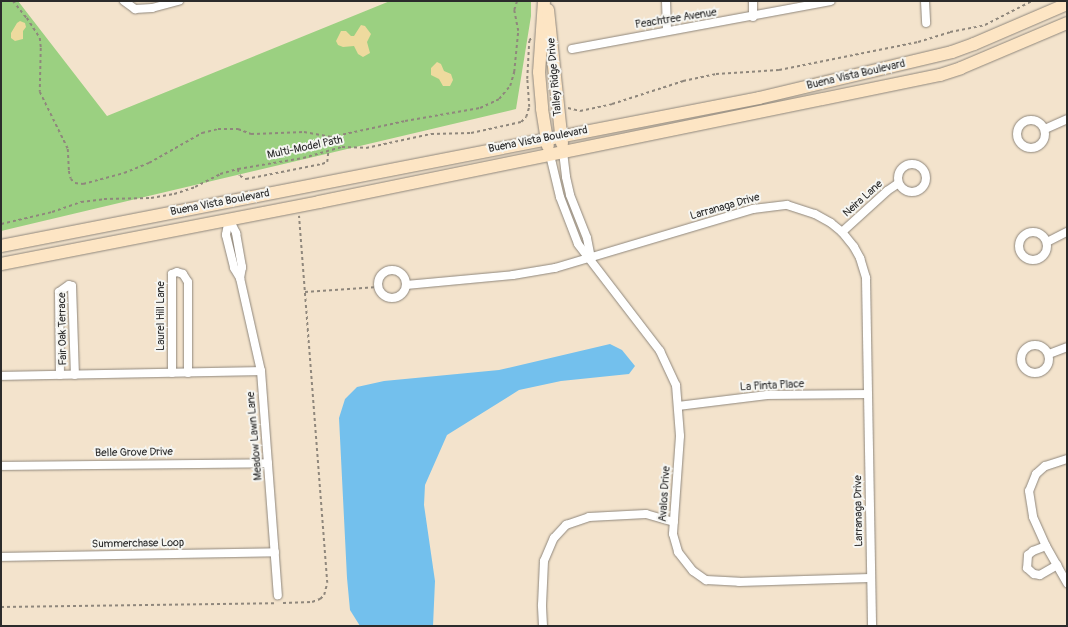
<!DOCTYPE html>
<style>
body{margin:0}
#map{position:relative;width:1068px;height:627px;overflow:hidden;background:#f3e3cc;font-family:Pangolin,sans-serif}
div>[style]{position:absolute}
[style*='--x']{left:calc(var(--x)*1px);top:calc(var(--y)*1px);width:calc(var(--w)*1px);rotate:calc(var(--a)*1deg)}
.green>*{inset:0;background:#9bd081}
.sand>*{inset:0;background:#eeda9e}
.water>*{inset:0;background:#73c0ed}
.path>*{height:1.5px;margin-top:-0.75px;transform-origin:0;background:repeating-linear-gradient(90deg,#8f877c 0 3px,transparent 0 6px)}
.roads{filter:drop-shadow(0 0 1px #8f877c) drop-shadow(0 0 1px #8f877c)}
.street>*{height:8px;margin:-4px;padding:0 4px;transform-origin:4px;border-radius:4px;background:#fff}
.street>.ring{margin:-4px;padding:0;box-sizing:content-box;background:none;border:8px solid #fff;border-radius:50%}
.secondary>*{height:12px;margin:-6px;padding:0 6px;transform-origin:6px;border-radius:6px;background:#fde5c4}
span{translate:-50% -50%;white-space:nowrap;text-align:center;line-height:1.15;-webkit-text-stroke:4px #f6f6f2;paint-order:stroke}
.street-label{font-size:11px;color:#2b2b2b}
.frame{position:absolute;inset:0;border:2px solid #2b2b2b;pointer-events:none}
</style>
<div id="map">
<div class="green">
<i style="clip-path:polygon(1px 1px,18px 1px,107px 116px,390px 1px,531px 1px,531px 16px,516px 109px,1px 231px)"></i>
</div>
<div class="sand">
<i style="clip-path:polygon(20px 21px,25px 23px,26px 27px,23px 31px,23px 39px,15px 41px,11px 38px,11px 33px,17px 23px)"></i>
<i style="clip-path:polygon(361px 25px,365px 26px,371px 34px,367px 42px,370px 53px,363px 57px,358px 54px,354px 46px,343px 47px,338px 45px,336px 41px,341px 31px,346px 31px,351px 36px,354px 36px)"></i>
<i style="clip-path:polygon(437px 62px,441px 64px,444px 71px,451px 74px,453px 80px,450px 86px,443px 86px,439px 79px,431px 75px,431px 68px)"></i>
</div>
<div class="water">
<i style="clip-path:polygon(610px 344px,622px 350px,635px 366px,629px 374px,561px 381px,519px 390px,447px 435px,425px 485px,424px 505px,435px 581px,433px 626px,360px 626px,350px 610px,347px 578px,339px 418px,345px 399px,357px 387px,384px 381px,499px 370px)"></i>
</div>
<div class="path">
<i style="--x:13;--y:1;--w:22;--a:51"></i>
<i style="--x:27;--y:18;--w:24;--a:57"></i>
<i style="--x:40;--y:38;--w:10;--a:84"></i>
<i style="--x:41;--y:48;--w:44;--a:91.3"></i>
<i style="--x:40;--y:92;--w:64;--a:63.8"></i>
<i style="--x:68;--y:149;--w:22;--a:87"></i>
<i style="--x:69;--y:171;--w:8;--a:76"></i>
<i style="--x:71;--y:179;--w:6;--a:45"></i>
<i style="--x:75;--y:183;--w:8;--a:7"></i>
<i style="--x:83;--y:184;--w:42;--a:-15"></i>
<i style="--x:124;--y:173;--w:27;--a:-22"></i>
<i style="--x:149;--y:163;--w:61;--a:-29.5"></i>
<i style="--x:202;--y:133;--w:16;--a:-14"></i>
<i style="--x:218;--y:129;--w:20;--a:0"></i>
<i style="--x:238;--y:129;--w:14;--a:21"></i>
<i style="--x:251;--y:134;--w:53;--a:-2.2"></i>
<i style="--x:304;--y:132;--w:27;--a:10"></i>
<i style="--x:331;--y:137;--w:76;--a:-12.2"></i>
<i style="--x:405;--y:121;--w:76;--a:-9.8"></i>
<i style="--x:480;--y:108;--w:21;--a:-25"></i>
<i style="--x:499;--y:99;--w:17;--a:-50"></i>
<i style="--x:510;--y:86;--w:15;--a:-74"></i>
<i style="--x:514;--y:72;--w:41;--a:-84.4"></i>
<i style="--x:518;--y:31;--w:21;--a:-101"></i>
<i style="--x:514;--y:10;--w:9;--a:-72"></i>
<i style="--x:568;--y:108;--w:12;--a:14"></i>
<i style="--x:580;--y:111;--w:33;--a:-12"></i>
<i style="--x:612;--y:104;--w:75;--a:-17.9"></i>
<i style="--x:683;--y:81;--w:34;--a:-12"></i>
<i style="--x:716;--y:74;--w:63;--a:-3.6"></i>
<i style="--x:779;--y:70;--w:142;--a:-11.4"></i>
<i style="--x:918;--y:42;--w:34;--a:-17"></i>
<i style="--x:950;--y:32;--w:36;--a:-11"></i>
<i style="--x:985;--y:25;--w:53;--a:-27.1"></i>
<i style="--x:238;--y:169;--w:7;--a:74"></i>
<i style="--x:240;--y:176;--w:7;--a:27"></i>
<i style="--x:246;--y:179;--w:77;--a:-11.2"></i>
<i style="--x:322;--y:164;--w:5;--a:-22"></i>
<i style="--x:327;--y:162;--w:10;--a:-84"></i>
<i style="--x:1;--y:224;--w:52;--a:-13.2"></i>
<i style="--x:52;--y:212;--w:31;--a:-19"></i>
<i style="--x:81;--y:202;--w:23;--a:-7"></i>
<i style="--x:104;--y:199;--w:47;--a:-1.2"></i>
<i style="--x:151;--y:198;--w:23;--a:-10"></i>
<i style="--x:174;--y:194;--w:22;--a:-18"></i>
<i style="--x:195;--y:187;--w:28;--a:-27"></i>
<i style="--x:220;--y:174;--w:19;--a:-16"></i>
<i style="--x:238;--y:169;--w:66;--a:-9.6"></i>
<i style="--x:303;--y:158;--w:41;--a:-15.8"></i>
<i style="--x:342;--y:147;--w:24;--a:2"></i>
<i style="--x:366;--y:148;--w:66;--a:-12.2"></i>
<i style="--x:431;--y:134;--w:40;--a:-1.4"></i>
<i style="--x:471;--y:133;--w:51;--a:-12.4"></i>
<i style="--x:521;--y:122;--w:7;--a:-45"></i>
<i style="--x:526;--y:117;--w:10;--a:-73"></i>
<i style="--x:529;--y:107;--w:28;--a:-94"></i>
<i style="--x:527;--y:79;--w:38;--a:-87"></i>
<i style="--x:529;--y:41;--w:4;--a:-56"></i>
<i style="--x:305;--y:292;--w:73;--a:-3.9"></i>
<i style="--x:283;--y:603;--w:29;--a:-2"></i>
<i style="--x:312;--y:602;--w:9;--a:-21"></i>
<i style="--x:320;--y:599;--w:6;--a:-45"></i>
<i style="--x:324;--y:595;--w:12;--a:-76"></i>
<i style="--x:327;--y:583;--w:368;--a:-94.4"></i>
<i style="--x:1;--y:607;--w:274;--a:-0.8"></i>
</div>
<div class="roads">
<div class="street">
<i style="--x:124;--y:1;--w:14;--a:36"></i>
<i style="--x:135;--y:9;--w:17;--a:-3"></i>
<i style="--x:152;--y:8;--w:28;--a:-15"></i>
<i style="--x:666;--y:1;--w:30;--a:88"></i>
<i style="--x:753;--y:1;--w:16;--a:90"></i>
<i style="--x:925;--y:1;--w:22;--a:87"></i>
<i style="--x:572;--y:49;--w:263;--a:-10.5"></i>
<i class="ring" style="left:1017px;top:120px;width:20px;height:20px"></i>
<i style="--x:1045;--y:129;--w:24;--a:-24"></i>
<i style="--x:563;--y:152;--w:25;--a:83"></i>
<i style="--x:566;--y:177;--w:18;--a:77"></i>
<i style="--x:570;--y:195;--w:46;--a:68.4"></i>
<i style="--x:587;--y:238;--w:20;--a:79"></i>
<i style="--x:550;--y:155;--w:43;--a:76.6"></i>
<i style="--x:560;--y:197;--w:50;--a:69"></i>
<i style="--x:578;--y:244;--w:135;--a:52.5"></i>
<i style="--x:660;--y:351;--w:38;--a:65"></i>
<i style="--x:676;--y:385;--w:51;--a:85.5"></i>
<i style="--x:680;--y:436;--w:98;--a:94.1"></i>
<i style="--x:673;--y:534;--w:19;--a:74"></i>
<i style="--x:678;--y:552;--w:24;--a:52"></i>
<i style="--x:693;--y:571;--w:16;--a:35"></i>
<i style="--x:706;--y:580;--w:33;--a:3"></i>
<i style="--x:739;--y:582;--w:131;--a:-1.7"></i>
<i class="ring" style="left:898px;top:164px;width:20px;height:20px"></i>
<i style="--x:229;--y:219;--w:16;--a:63"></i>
<i style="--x:236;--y:233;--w:35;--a:80"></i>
<i style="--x:242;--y:267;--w:11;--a:100"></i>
<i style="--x:240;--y:278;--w:95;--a:77.3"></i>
<i style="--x:261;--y:371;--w:225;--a:85.7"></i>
<i style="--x:229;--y:219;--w:16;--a:101"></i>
<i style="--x:226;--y:235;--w:34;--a:76"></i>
<i style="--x:234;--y:268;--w:12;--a:59"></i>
<i style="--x:842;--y:232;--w:61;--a:-42.3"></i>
<i style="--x:887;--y:191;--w:14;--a:-34"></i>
<i class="ring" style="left:1019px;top:232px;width:20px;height:20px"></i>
<i style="--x:1047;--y:242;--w:22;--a:-27"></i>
<i class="ring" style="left:378px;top:270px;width:20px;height:20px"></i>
<i style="--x:406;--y:285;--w:107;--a:-5.3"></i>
<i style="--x:513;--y:275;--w:43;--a:-9.5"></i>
<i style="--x:555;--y:268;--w:207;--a:-16.6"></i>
<i style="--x:753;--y:209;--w:34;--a:-7"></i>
<i style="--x:787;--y:205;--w:29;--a:18"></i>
<i style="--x:815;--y:214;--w:18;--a:29"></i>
<i style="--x:831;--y:223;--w:14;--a:39"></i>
<i style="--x:842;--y:232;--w:19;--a:51"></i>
<i style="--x:854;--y:247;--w:13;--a:61"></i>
<i style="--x:860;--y:258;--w:21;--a:73"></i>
<i style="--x:866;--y:278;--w:348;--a:89"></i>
<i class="ring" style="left:1021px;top:345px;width:20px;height:20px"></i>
<i style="--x:1049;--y:354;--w:19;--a:-21"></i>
<i style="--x:172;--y:373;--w:99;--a:-90"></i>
<i style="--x:172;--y:274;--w:5;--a:-22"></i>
<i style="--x:177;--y:272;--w:6;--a:18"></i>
<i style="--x:183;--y:274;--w:9;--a:58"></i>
<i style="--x:188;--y:282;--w:91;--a:90"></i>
<i style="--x:60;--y:375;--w:83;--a:-90.7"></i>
<i style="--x:59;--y:292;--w:12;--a:-35"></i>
<i style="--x:69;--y:285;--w:3;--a:18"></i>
<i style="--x:72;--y:286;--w:89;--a:88.1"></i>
<i style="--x:1;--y:376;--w:260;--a:-1.1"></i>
<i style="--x:678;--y:406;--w:90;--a:-7"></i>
<i style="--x:767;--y:395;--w:101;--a:-0.6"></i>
<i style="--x:1067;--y:459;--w:23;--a:162"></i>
<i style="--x:1045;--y:466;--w:12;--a:138"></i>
<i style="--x:1036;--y:474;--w:18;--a:112"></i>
<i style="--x:1029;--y:491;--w:26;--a:81"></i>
<i style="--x:1033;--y:517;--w:32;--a:66"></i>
<i style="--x:1046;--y:546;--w:43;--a:60.4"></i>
<i style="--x:1;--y:466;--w:267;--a:-0.6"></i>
<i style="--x:1046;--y:546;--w:14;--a:159"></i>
<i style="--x:1033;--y:551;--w:6;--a:141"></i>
<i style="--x:1028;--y:555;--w:13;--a:94"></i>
<i style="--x:1027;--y:568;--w:9;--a:41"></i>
<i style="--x:1034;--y:574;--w:6;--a:9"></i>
<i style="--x:1040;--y:575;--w:20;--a:-30"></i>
<i style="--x:1;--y:557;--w:274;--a:-1"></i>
<i style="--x:543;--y:626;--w:21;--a:-93"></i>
<i style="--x:542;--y:605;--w:44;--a:-87.4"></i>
<i style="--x:544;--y:561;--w:25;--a:-67"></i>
<i style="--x:554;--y:538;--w:18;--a:-47"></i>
<i style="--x:566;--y:525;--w:24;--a:-19"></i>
<i style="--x:589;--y:517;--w:57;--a:-3"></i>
<i style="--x:646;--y:514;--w:29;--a:16"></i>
</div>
<div class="secondary">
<i style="--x:544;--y:1;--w:71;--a:94"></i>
<i style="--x:539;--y:72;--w:37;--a:85"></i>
<i style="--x:542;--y:109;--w:37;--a:81"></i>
<i style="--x:548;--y:10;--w:134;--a:84"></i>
<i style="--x:1;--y:246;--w:772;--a:-11.05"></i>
<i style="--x:759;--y:98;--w:198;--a:-13.4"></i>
<i style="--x:952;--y:52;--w:23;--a:-20"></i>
<i style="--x:974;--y:44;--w:101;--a:-23.3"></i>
<i style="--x:1;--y:264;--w:324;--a:-11"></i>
<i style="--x:319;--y:202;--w:634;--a:-11.56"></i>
<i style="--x:940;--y:75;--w:22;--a:-18"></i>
<i style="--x:961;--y:68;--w:115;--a:-23"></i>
</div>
</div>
<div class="street-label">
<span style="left:676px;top:19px;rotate:-9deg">Peachtree Avenue</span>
<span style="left:856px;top:75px;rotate:-13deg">Buena Vista Boulevard</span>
<span style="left:555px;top:77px;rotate:-95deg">Talley Ridge Drive</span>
<span style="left:538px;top:140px;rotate:-11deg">Buena Vista Boulevard</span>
<span style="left:305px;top:148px;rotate:-12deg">Multi-Model Path</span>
<span style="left:863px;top:199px;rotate:-42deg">Neira Lane</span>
<span style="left:220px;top:203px;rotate:-11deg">Buena Vista Boulevard</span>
<span style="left:725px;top:207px;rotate:-16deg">Larranaga Drive</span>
<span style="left:161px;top:316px;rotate:-90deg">Laurel Hill Lane</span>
<span style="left:63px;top:329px;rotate:-91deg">Fair Oak Terrace</span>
<span style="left:772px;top:386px;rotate:-3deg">La Pinta Place</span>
<span style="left:255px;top:436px;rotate:-95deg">Meadow Lawn Lane</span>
<span style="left:134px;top:453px;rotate:-1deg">Belle Grove Drive</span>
<span style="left:665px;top:494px;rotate:-86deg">Avalos Drive</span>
<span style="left:859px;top:511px;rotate:-91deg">Larranaga Drive</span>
<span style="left:138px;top:544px;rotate:-1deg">Summerchase Loop</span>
</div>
<div class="frame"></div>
</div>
